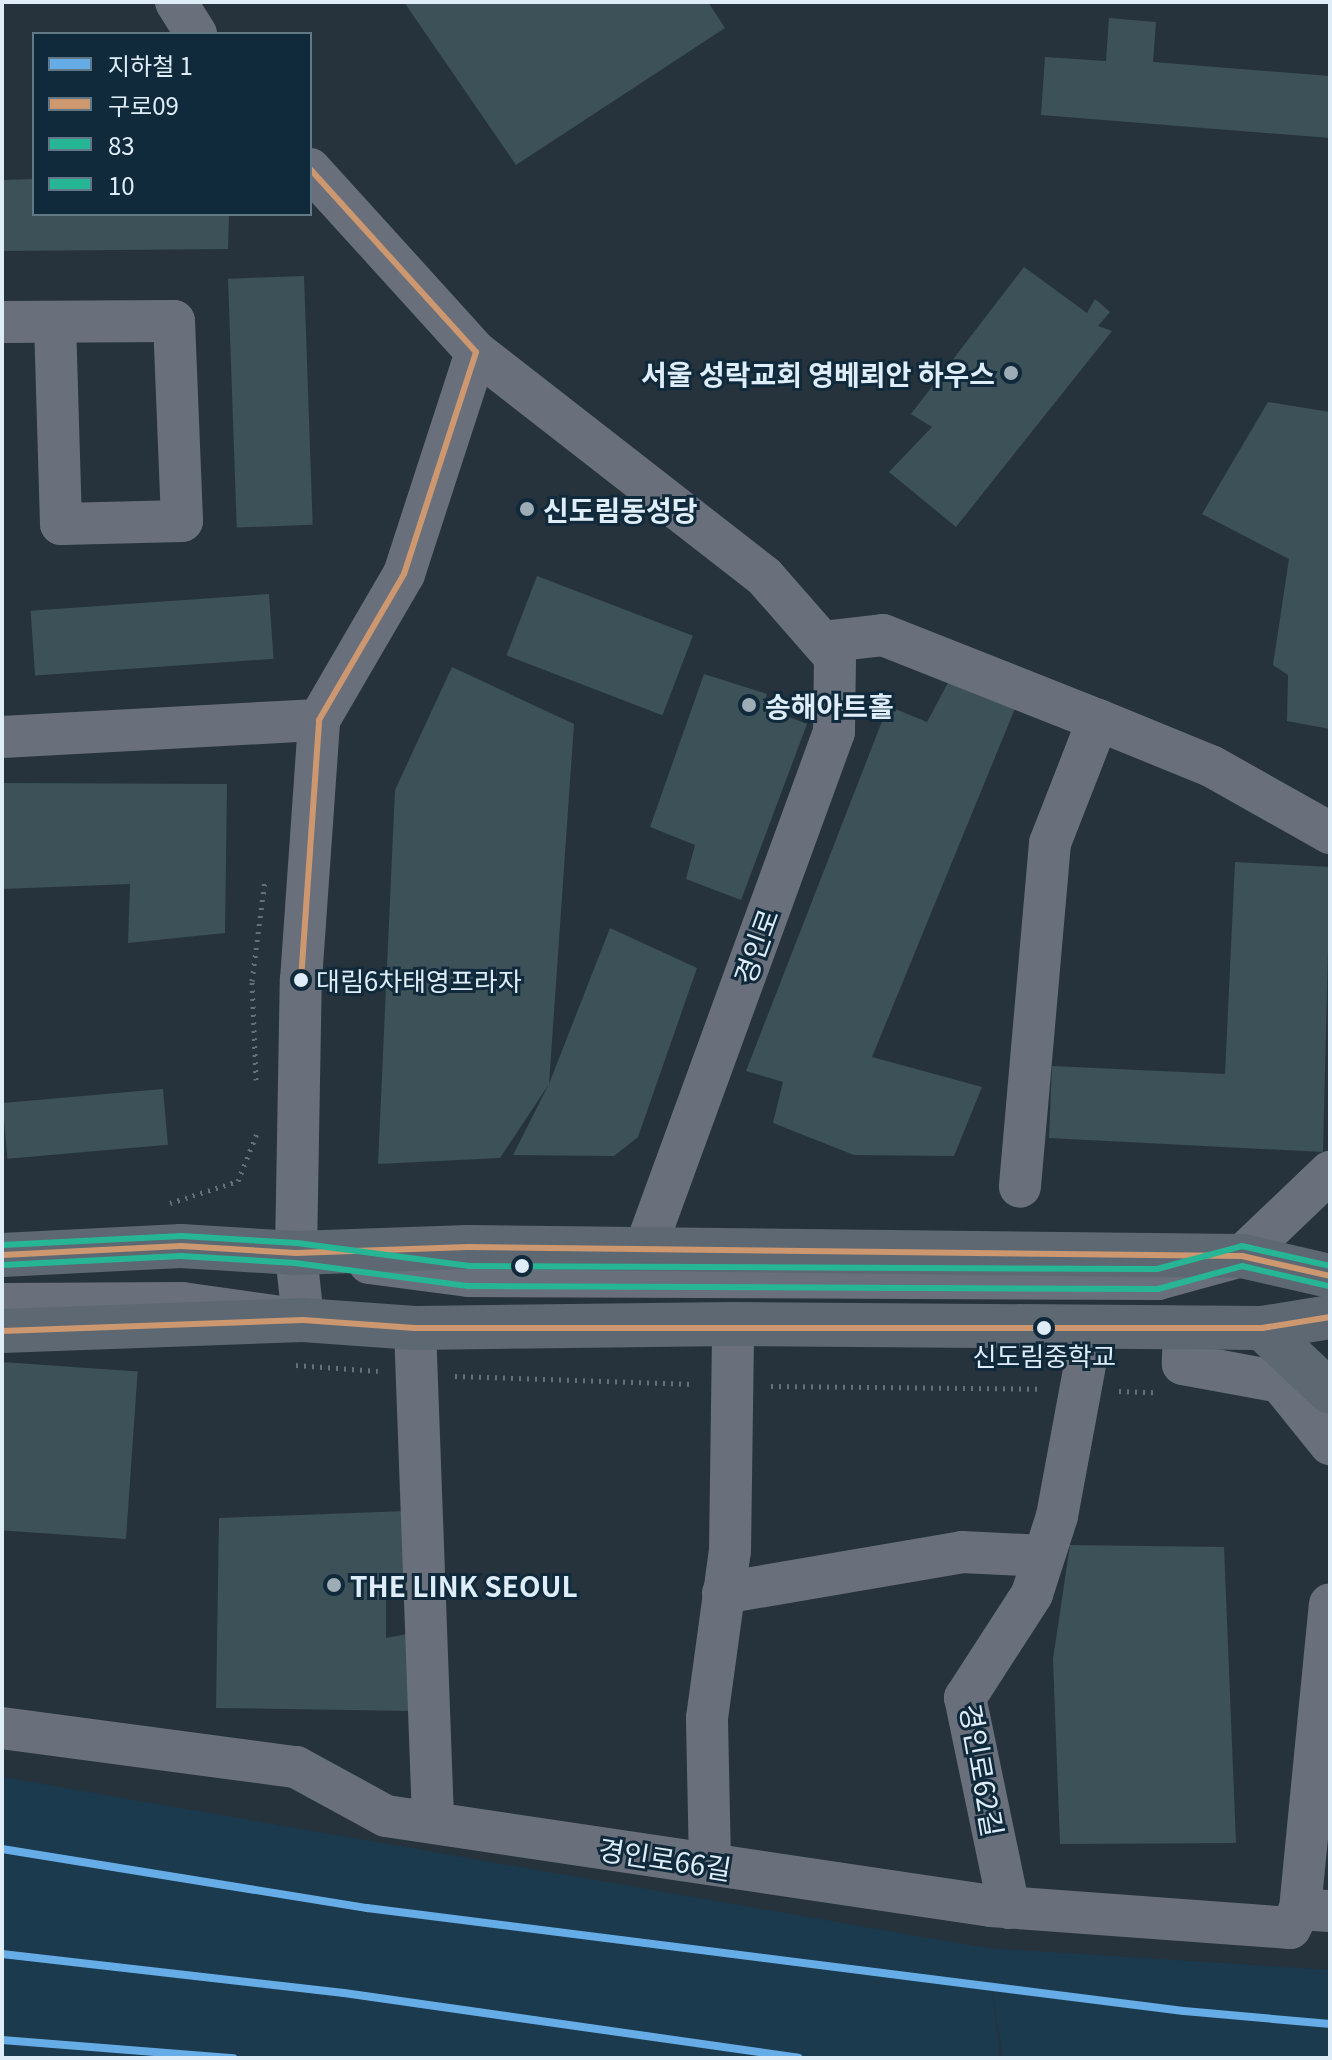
<!DOCTYPE html>
<meta charset="utf-8">
<style>
body{margin:0}
#map{position:relative;width:1332px;height:2060px;overflow:hidden;background:#26333c;font-family:Georgia,"Noto Sans KR",serif}
div>[style]{position:absolute}
[style*='--x']{left:calc(var(--x)*1px);top:calc(var(--y)*1px);width:calc(var(--w)*1px);rotate:calc(var(--a)*1deg)}
.built>*{inset:0;background:#1c3a4d}
.building>*{inset:0;background:#3d5159;transform-origin:0 0}
.path>*{height:5px;margin-top:-2.5px;transform-origin:0;background:repeating-linear-gradient(90deg,#676f78 0 2px,transparent 0 8px)}
.minor>*{height:42px;margin:-21px;padding:0 21px;transform-origin:21px;border-radius:21px;background:#69707c}
.major>*{height:44px;margin:-22px;padding:0 22px;transform-origin:22px;border-radius:22px;background:#5d6873}
.bus-1>*{height:6px;margin:-3px;padding:0 3px;transform-origin:3px;border-radius:3px;background:#cd976f}
.bus-2>*{height:6px;margin:-3px;padding:0 3px;transform-origin:3px;border-radius:3px;background:#26b696}
.bus-3>*{height:6px;margin:-3px;padding:0 3px;transform-origin:3px;border-radius:3px;background:#26b696}
.metro-1>*{height:8px;margin:-4px;padding:0 4px;transform-origin:4px;border-radius:4px;background:#66ade7}
.dots>*{width:22px;height:22px;translate:-50% -50%;box-sizing:border-box;border:4px solid #112a3b;border-radius:50%}
span{translate:-50% -50%;white-space:nowrap;text-align:center;line-height:1.15;-webkit-text-stroke:6px #112a3b;paint-order:stroke}
.bus-label{font-size:26px;color:#deedf8}
.left{translate:0 -50%;text-align:left}
.poi-label{font-size:28px;color:#deedf8;font-weight:700}
.right{translate:-100% -50%;text-align:right}
.street-label{font-size:28px;color:#deedf8}
.frame{position:absolute;inset:0;border:4px solid #deedf8;pointer-events:none}
.legend{position:absolute;left:32px;top:32px;width:280px;height:184px;box-sizing:border-box;background:#112a3b;border:2px solid #637887;margin:0;padding:10px 14px;list-style:none;font-size:24px;color:#deedf8}
.legend li{display:flex;align-items:center;gap:16px;height:40px}
.legend b{width:40px;border:2px solid #637887}
</style>
<div id="map">
<div class="built">
<i style="clip-path:polygon(2px 1777px,987px 1948px,1330px 1970px,1330px 2058px,1003px 2058px,992px 1988px,1000px 2058px,2px 2058px)"></i>
</div>
<div class="building">
<i style="clip-path:polygon(404px 2px,708px 2px,725px 28px,516px 165px)"></i>
<i style="clip-path:polygon(1109px 18px,1156px 22px,1153px 62px,1330px 76px,1330px 138px,1041px 115px,1045px 57px,1106px 61px)"></i>
<i style="clip-path:polygon(34px 179px,34px 214px,229px 214px,228px 249px,2px 251px,2px 180px)"></i>
<i style="clip-path:polygon(1024px 267px,1087px 313px,1095px 299px,1110px 312px,1098px 326px,1112px 331px,956px 527px,889px 472px,932px 427px,911px 414px)"></i>
<i style="left:304px;top:276px;width:249px;height:76px;rotate:88deg"></i>
<i style="clip-path:polygon(1268px 402px,1330px 412px,1330px 729px,1287px 721px,1288px 675px,1273px 665px,1289px 559px,1202px 514px)"></i>
<i style="left:537px;top:576px;width:167px;height:85px;rotate:21deg"></i>
<i style="left:269px;top:594px;width:65px;height:239px;rotate:86deg"></i>
<i style="clip-path:polygon(452px 667px,574px 724px,549px 1084px,610px 928px,697px 968px,638px 1137px,614px 1156px,513px 1155px,549px 1084px,500px 1158px,378px 1164px,395px 790px)"></i>
<i style="clip-path:polygon(704px 674px,767px 694px,763px 707px,807px 724px,741px 900px,686px 879px,695px 845px,650px 827px)"></i>
<i style="clip-path:polygon(950px 679px,1016px 706px,872px 1057px,982px 1087px,954px 1156px,854px 1155px,773px 1123px,783px 1082px,746px 1071px,888px 706px,927px 722px)"></i>
<i style="clip-path:polygon(2px 783px,227px 784px,225px 933px,128px 943px,130px 884px,2px 889px)"></i>
<i style="clip-path:polygon(1235px 862px,1330px 867px,1323px 1152px,1049px 1138px,1052px 1066px,1225px 1074px)"></i>
<i style="left:163px;top:1089px;width:56px;height:161px;rotate:85deg"></i>
<i style="left:2px;top:1362px;width:136px;height:168px;rotate:4deg"></i>
<i style="clip-path:polygon(406px 1511px,410px 1591px,386px 1595px,386px 1638px,407px 1634px,410px 1711px,216px 1708px,219px 1518px)"></i>
<i style="clip-path:polygon(1070px 1545px,1224px 1547px,1236px 1843px,1060px 1844px,1053px 1659px)"></i>
</div>
<div class="path">
<i style="--x:256;--y:1080;--w:99;--a:-92.3"></i>
<i style="--x:252;--y:981;--w:103;--a:-82.7"></i>
<i style="--x:170;--y:1203;--w:71;--a:-17.9"></i>
<i style="--x:238;--y:1181;--w:52;--a:-68.4"></i>
<i style="--x:296;--y:1365;--w:82;--a:4.2"></i>
<i style="--x:455;--y:1376;--w:238;--a:1.9"></i>
<i style="--x:771;--y:1386;--w:270;--a:0.6"></i>
<i style="--x:1119;--y:1391;--w:34;--a:2"></i>
</div>
<div class="minor">
<i style="--x:176;--y:2;--w:38;--a:58"></i>
<i style="--x:2;--y:322;--w:172;--a:-0.3"></i>
<i style="--x:174;--y:321;--w:200;--a:87.7"></i>
<i style="--x:182;--y:521;--w:121;--a:178.6"></i>
<i style="--x:61;--y:524;--w:202;--a:-91.7"></i>
<i style="--x:476;--y:352;--w:365;--a:37.9"></i>
<i style="--x:764;--y:576;--w:108;--a:48.8"></i>
<i style="--x:835;--y:657;--w:75;--a:90.8"></i>
<i style="--x:834;--y:732;--w:550;--a:110.08"></i>
<i style="--x:822;--y:642;--w:61;--a:-6.5"></i>
<i style="--x:883;--y:635;--w:231;--a:21.6"></i>
<i style="--x:1098;--y:720;--w:132;--a:111.3"></i>
<i style="--x:1050;--y:843;--w:345;--a:95"></i>
<i style="--x:1098;--y:720;--w:122;--a:22.2"></i>
<i style="--x:1211;--y:766;--w:137;--a:29.4"></i>
<i style="--x:2;--y:737;--w:317;--a:-3.1"></i>
<i style="--x:369;--y:1263;--w:100;--a:7.5"></i>
<i style="--x:468;--y:1276;--w:690;--a:0.25"></i>
<i style="--x:1158;--y:1279;--w:87;--a:-15.3"></i>
<i style="--x:1242;--y:1256;--w:122;--a:-43.7"></i>
<i style="--x:2;--y:1304;--w:180;--a:-0.3"></i>
<i style="--x:182;--y:1303;--w:122;--a:8"></i>
<i style="--x:303;--y:1320;--w:67;--a:-96"></i>
<i style="--x:296;--y:1253;--w:273;--a:-89"></i>
<i style="--x:301;--y:980;--w:261;--a:-86"></i>
<i style="--x:319;--y:720;--w:169;--a:-59.8"></i>
<i style="--x:404;--y:574;--w:233;--a:-72"></i>
<i style="--x:476;--y:352;--w:247;--a:-132.2"></i>
<i style="--x:415;--y:1328;--w:495;--a:87.9"></i>
<i style="--x:1184;--y:1328;--w:36;--a:92"></i>
<i style="--x:1183;--y:1364;--w:99;--a:10.5"></i>
<i style="--x:1280;--y:1382;--w:80;--a:51.1"></i>
<i style="--x:723;--y:1593;--w:242;--a:-9.7"></i>
<i style="--x:962;--y:1552;--w:82;--a:2.8"></i>
<i style="--x:2;--y:1728;--w:297;--a:7.6"></i>
<i style="--x:296;--y:1767;--w:102;--a:28.6"></i>
<i style="--x:386;--y:1816;--w:612;--a:8.46"></i>
<i style="--x:991;--y:1906;--w:300;--a:4.2"></i>
<i style="--x:1290;--y:1928;--w:21;--a:-62"></i>
<i style="--x:1300;--y:1909;--w:30;--a:4"></i>
<i style="--x:710;--y:1864;--w:146;--a:-91.2"></i>
<i style="--x:707;--y:1718;--w:169;--a:-82.2"></i>
<i style="--x:730;--y:1551;--w:227;--a:-89.2"></i>
<i style="--x:1009;--y:1908;--w:215;--a:-101.8"></i>
<i style="--x:965;--y:1698;--w:124;--a:-57.2"></i>
<i style="--x:1032;--y:1594;--w:82;--a:-72.2"></i>
<i style="--x:1057;--y:1516;--w:192;--a:-79.5"></i>
<i style="--x:1300;--y:1909;--w:306;--a:-84.4"></i>
</div>
<div class="major">
<i style="--x:2;--y:1255;--w:179;--a:-2.9"></i>
<i style="--x:181;--y:1246;--w:115;--a:3.5"></i>
<i style="--x:296;--y:1253;--w:172;--a:-2"></i>
<i style="--x:468;--y:1247;--w:774;--a:0.67"></i>
<i style="--x:1242;--y:1256;--w:90;--a:12.8"></i>
<i style="--x:1262;--y:1328;--w:93;--a:43.3"></i>
<i style="--x:2;--y:1331;--w:301;--a:-2.1"></i>
<i style="--x:303;--y:1320;--w:112;--a:4.1"></i>
<i style="--x:415;--y:1328;--w:318;--a:-0.7"></i>
<i style="--x:733;--y:1324;--w:529;--a:0.43"></i>
<i style="--x:1262;--y:1328;--w:69;--a:-9.2"></i>
</div>
<div class="bus-1">
<i style="--x:301;--y:980;--w:261;--a:-86"></i>
<i style="--x:319;--y:720;--w:169;--a:-59.8"></i>
<i style="--x:404;--y:574;--w:233;--a:-72"></i>
<i style="--x:476;--y:352;--w:247;--a:-132.2"></i>
<i style="--x:2;--y:1255;--w:179;--a:-2.9"></i>
<i style="--x:181;--y:1246;--w:115;--a:3.5"></i>
<i style="--x:296;--y:1253;--w:172;--a:-2"></i>
<i style="--x:468;--y:1247;--w:774;--a:0.67"></i>
<i style="--x:1242;--y:1256;--w:90;--a:12.8"></i>
<i style="--x:2;--y:1331;--w:301;--a:-2.1"></i>
<i style="--x:303;--y:1320;--w:112;--a:4.1"></i>
<i style="--x:415;--y:1328;--w:847;--a:0"></i>
<i style="--x:1262;--y:1328;--w:69;--a:-9.2"></i>
</div>
<div class="bus-2">
<i style="--x:3;--y:1265;--w:178;--a:-2.9"></i>
<i style="--x:181;--y:1256;--w:114;--a:3.5"></i>
<i style="--x:295;--y:1263;--w:175;--a:7.6"></i>
<i style="--x:468;--y:1286;--w:690;--a:0.25"></i>
<i style="--x:1158;--y:1289;--w:87;--a:-15.3"></i>
<i style="--x:1242;--y:1266;--w:88;--a:13.1"></i>
</div>
<div class="bus-3">
<i style="--x:2;--y:1245;--w:180;--a:-2.9"></i>
<i style="--x:182;--y:1236;--w:115;--a:3.5"></i>
<i style="--x:297;--y:1243;--w:174;--a:7.6"></i>
<i style="--x:469;--y:1266;--w:688;--a:0.25"></i>
<i style="--x:1157;--y:1269;--w:88;--a:-15.1"></i>
<i style="--x:1242;--y:1246;--w:90;--a:12.8"></i>
</div>
<div class="metro-1">
<i style="--x:2;--y:1849;--w:370;--a:9.2"></i>
<i style="--x:367;--y:1908;--w:823;--a:7.19"></i>
<i style="--x:1184;--y:2011;--w:147;--a:5.1"></i>
<i style="--x:2;--y:1954;--w:344;--a:6.5"></i>
<i style="--x:344;--y:1993;--w:459;--a:8.1"></i>
<i style="--x:2;--y:2040;--w:232;--a:4.5"></i>
</div>
<div class="dots">
<i style="left:1011px;top:373px;background:#9eacb6"></i>
<i style="left:527px;top:509px;background:#9eacb6"></i>
<i style="left:749px;top:705px;background:#9eacb6"></i>
<i style="left:301px;top:980px;background:#deedf8"></i>
<i style="left:522px;top:1266px;background:#deedf8"></i>
<i style="left:1044px;top:1328px;background:#deedf8"></i>
<i style="left:334px;top:1585px;background:#9eacb6"></i>
</div>
<div class="bus-label">
<span class="left" style="left:316px;top:980px">대림6차태영프라자</span>
<span style="left:1044px;top:1355px">신도림중학교</span>
</div>
<div class="poi-label">
<span class="right" style="left:995px;top:373px">서울 성락교회 영베뢰안 하우스</span>
<span class="left" style="left:543px;top:509px">신도림동성당</span>
<span class="left" style="left:765px;top:705px">송해아트홀</span>
<span class="left" style="left:350px;top:1585px">THE LINK SEOUL</span>
</div>
<div class="street-label">
<span style="left:755px;top:946px;rotate:-70deg">경인로</span>
<span style="left:983px;top:1770px;rotate:80deg">경인로62길</span>
<span style="left:665px;top:1858px;rotate:9deg">경인로66길</span>
</div>
<div class="frame"></div>
<ul class="legend">
<li><b style="height:10px;background:#66ade7"></b>지하철 1</li>
<li><b style="height:10px;background:#cd976f"></b>구로09</li>
<li><b style="height:10px;background:#26b696"></b>83</li>
<li><b style="height:10px;background:#26b696"></b>10</li>
</ul>
</div>
